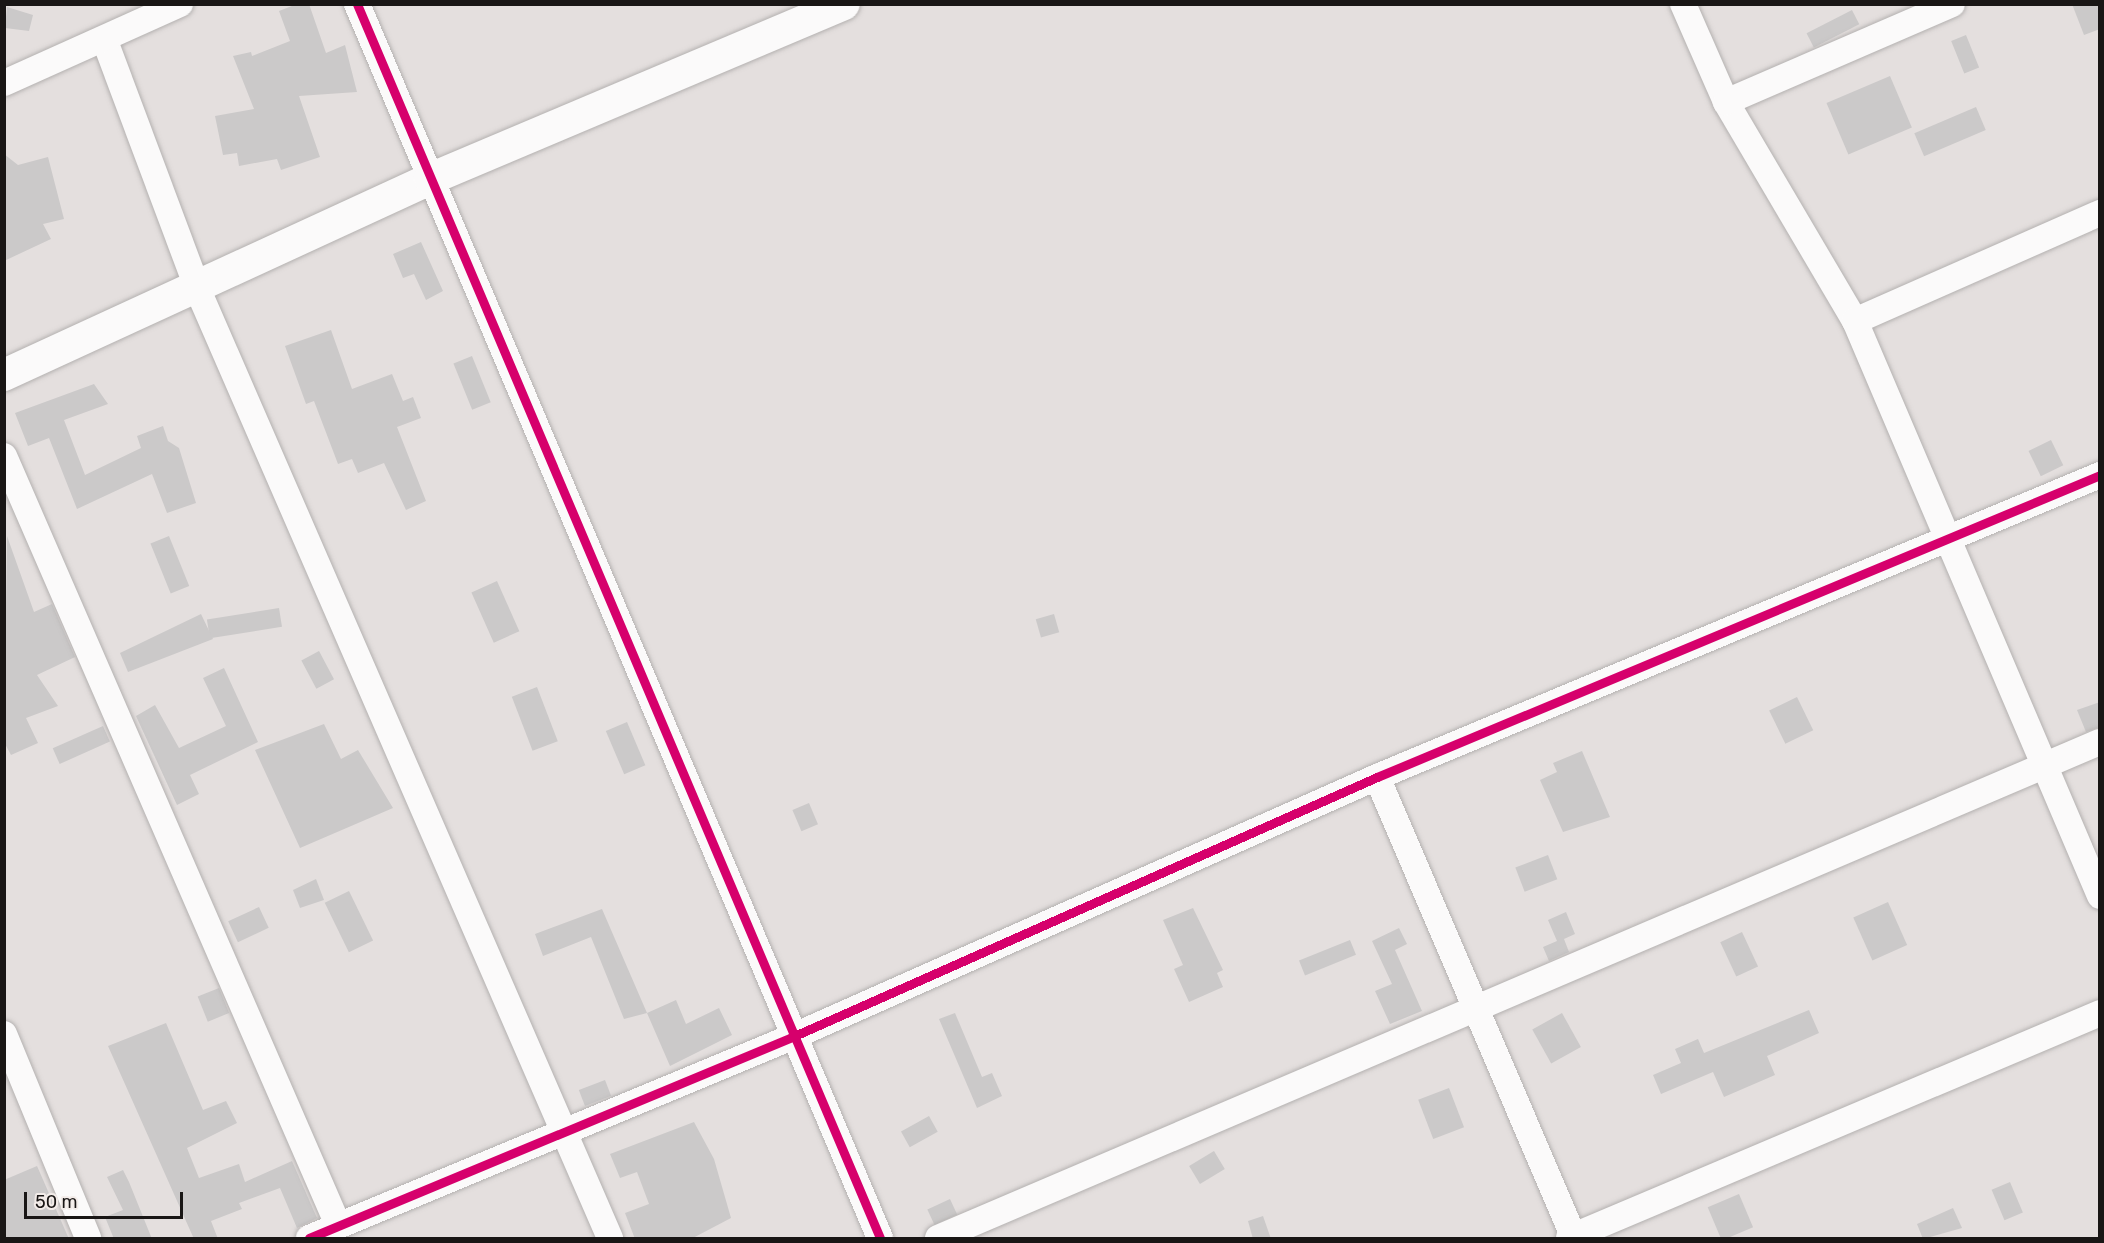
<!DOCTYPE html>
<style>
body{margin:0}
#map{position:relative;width:2104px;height:1243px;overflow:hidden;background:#e4dfde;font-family:Rubik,sans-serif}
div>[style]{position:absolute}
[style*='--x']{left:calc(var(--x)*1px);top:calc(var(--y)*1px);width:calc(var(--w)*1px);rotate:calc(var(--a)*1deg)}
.building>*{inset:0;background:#cbc9c9;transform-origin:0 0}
.roads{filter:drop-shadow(0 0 2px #b4b1b0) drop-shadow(0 0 2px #b4b1b0)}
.minor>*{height:26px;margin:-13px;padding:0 13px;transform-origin:13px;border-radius:13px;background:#fbfafa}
.tertiary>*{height:32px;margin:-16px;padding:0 16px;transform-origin:16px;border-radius:16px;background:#fbfafa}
.cycleway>*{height:9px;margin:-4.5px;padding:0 4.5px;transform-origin:4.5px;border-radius:4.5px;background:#d6006c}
span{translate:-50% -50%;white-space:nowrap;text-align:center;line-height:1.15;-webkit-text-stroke:5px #f3ece9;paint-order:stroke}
.frame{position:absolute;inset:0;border:6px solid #191615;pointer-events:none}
.scale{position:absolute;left:24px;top:1192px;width:159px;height:27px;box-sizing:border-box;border:3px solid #191615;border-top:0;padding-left:8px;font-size:18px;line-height:21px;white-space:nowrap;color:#191615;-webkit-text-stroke:4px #f3ece9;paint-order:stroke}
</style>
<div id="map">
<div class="building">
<i style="clip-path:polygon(297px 4px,309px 4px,326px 53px,345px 45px,357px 92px,299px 96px,320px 157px,281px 170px,277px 159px,239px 166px,237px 153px,223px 155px,215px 116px,254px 109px,233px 56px,251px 52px,252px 56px,290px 41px,279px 11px)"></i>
<i style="clip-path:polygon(2072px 4px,2100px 4px,2100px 29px,2084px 35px)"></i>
<i style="clip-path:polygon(7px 7px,33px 15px,29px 31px,5px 28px)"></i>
<i style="left:1852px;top:10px;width:16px;height:51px;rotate:63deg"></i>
<i style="left:1966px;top:35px;width:35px;height:16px;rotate:68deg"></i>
<i style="left:1890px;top:76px;width:56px;height:69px;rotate:67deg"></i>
<i style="left:1976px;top:107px;width:25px;height:67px;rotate:67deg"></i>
<i style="clip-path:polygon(4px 154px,18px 165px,48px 157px,64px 219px,43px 224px,51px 239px,4px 261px)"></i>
<i style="clip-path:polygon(421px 242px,443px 291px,426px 300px,414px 274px,403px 278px,393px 254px)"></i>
<i style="clip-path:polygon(331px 330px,352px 389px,392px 374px,403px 401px,413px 397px,421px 418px,397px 427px,426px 501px,406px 510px,384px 463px,358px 473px,352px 459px,338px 464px,314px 401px,306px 404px,285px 346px)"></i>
<i style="left:472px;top:356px;width:50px;height:20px;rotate:68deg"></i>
<i style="clip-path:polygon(94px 384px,108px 404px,64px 420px,85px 475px,141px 448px,137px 436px,163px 426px,168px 441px,179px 448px,196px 503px,167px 513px,152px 474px,77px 509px,49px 438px,28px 446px,15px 413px)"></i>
<i style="left:2051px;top:440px;width:28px;height:25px;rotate:64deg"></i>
<i style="clip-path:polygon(7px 536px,34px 612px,52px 604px,75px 657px,37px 675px,58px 706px,26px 718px,38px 743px,11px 755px,4px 742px)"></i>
<i style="left:169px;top:536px;width:54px;height:20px;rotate:68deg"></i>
<i style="left:497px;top:581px;width:55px;height:28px;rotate:66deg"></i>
<i style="left:279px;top:608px;width:19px;height:73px;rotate:81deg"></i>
<i style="clip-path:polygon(201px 614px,213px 639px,128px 672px,120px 653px)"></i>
<i style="left:1054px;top:614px;width:19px;height:19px;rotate:74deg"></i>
<i style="left:319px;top:651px;width:32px;height:20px;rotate:62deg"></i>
<i style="clip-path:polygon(224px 668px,258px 742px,190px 775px,199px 794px,177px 805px,136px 716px,155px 705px,179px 748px,226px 726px,203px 678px)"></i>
<i style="left:537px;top:687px;width:58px;height:27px;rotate:69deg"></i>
<i style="left:1797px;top:697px;width:37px;height:31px;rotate:64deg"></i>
<i style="clip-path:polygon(2100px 702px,2100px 727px,2086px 732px,2077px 710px)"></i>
<i style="left:627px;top:722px;width:47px;height:23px;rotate:67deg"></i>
<i style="clip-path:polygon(324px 724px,341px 759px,358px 750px,393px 808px,300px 848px,255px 750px)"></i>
<i style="left:103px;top:726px;width:17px;height:55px;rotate:66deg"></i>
<i style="clip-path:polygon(1582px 751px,1610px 817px,1563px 832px,1540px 780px,1557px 772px,1553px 763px)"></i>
<i style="left:809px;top:803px;width:23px;height:18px;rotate:67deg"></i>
<i style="left:1548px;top:855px;width:26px;height:35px;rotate:69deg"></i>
<i style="clip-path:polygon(316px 879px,324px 900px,300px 908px,293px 890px)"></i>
<i style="left:349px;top:891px;width:55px;height:27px;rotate:64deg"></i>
<i style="left:1888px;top:902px;width:47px;height:38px;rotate:66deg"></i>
<i style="left:259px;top:907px;width:23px;height:34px;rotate:65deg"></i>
<i style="clip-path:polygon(1193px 908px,1223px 970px,1217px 973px,1223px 987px,1189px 1002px,1174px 969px,1183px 965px,1163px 920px)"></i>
<i style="clip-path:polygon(602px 909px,647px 1013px,624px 1019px,591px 937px,543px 956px,535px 934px)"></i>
<i style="clip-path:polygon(1566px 912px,1575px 934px,1564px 939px,1569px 952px,1549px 961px,1543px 947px,1557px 941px,1548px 920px)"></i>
<i style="clip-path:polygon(1399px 928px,1407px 944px,1395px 950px,1422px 1011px,1390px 1024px,1375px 991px,1392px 984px,1372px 941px)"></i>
<i style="left:1742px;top:932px;width:38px;height:24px;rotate:65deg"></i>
<i style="left:1350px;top:940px;width:16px;height:55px;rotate:68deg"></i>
<i style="left:219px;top:988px;width:27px;height:23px;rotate:68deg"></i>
<i style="clip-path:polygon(676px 1000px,686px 1024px,719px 1008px,732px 1035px,670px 1066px,647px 1013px)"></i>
<i style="clip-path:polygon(1809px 1010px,1819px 1033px,1767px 1056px,1775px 1075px,1724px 1097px,1713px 1072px,1661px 1094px,1653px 1075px,1681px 1063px,1675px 1049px,1698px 1039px,1704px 1053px)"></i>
<i style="clip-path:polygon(955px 1013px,982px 1077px,992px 1073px,1002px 1096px,977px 1108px,939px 1019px)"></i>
<i style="left:1562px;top:1013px;width:39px;height:34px;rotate:61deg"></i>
<i style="clip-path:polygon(166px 1023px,203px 1110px,226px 1101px,237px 1123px,187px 1148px,199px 1178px,239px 1164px,245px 1182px,292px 1161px,317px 1218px,297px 1228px,280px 1188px,239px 1203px,242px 1209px,211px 1221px,218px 1239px,194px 1239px,108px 1046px)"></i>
<i style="left:605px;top:1080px;width:17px;height:28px;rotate:69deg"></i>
<i style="left:1449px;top:1088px;width:42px;height:33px;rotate:69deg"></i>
<i style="left:929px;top:1116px;width:18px;height:32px;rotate:61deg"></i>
<i style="clip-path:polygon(694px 1122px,714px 1159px,731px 1218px,691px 1239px,635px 1239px,625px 1213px,649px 1204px,637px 1172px,620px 1178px,610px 1154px)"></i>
<i style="left:1214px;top:1151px;width:21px;height:29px;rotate:59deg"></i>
<i style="clip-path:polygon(37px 1166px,69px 1239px,4px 1239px,4px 1180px)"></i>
<i style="clip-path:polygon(123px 1170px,129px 1182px,152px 1239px,114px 1239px,105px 1217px,123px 1210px,107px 1177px)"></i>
<i style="left:2010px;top:1182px;width:33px;height:20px;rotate:67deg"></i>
<i style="left:1739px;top:1194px;width:36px;height:34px;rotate:67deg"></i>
<i style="left:950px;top:1199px;width:17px;height:25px;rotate:65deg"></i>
<i style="clip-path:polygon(1953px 1208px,1962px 1228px,1923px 1239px,1917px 1224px)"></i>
<i style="clip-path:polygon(1263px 1216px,1271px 1239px,1253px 1239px,1248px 1221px)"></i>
</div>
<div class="roads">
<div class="minor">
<i style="--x:357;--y:4;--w:1340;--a:67.03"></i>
<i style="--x:1683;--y:4;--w:107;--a:66.3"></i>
<i style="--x:1726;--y:102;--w:254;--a:59.5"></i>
<i style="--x:1855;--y:321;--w:625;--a:66.92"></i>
<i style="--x:105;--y:41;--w:266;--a:69.5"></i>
<i style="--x:198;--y:290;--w:1034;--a:66.51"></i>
<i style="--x:4;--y:83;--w:193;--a:-24.2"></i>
<i style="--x:1726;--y:102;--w:246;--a:-23.4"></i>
<i style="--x:1855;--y:321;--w:268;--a:-23.8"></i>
<i style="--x:4;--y:456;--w:838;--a:66.52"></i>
<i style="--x:1377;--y:777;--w:501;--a:66.86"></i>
<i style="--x:4;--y:1034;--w:221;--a:67.6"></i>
<i style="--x:309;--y:1238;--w:523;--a:-22.59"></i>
<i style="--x:792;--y:1037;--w:640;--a:-23.96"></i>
<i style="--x:1377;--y:777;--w:784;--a:-22.67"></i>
<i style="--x:938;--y:1238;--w:1263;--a:-23.12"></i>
<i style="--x:1569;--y:1238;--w:577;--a:-22.96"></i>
</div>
<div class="tertiary">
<i style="--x:4;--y:375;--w:469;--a:-24.7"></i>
<i style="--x:430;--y:179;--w:449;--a:-22.9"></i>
</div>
</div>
<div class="cycleway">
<i style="--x:357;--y:4;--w:1340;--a:67.03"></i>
<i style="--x:309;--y:1238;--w:523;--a:-22.59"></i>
<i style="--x:792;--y:1037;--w:640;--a:-23.96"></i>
<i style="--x:1377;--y:777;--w:784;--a:-22.67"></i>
</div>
<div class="frame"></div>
<div class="scale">50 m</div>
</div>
